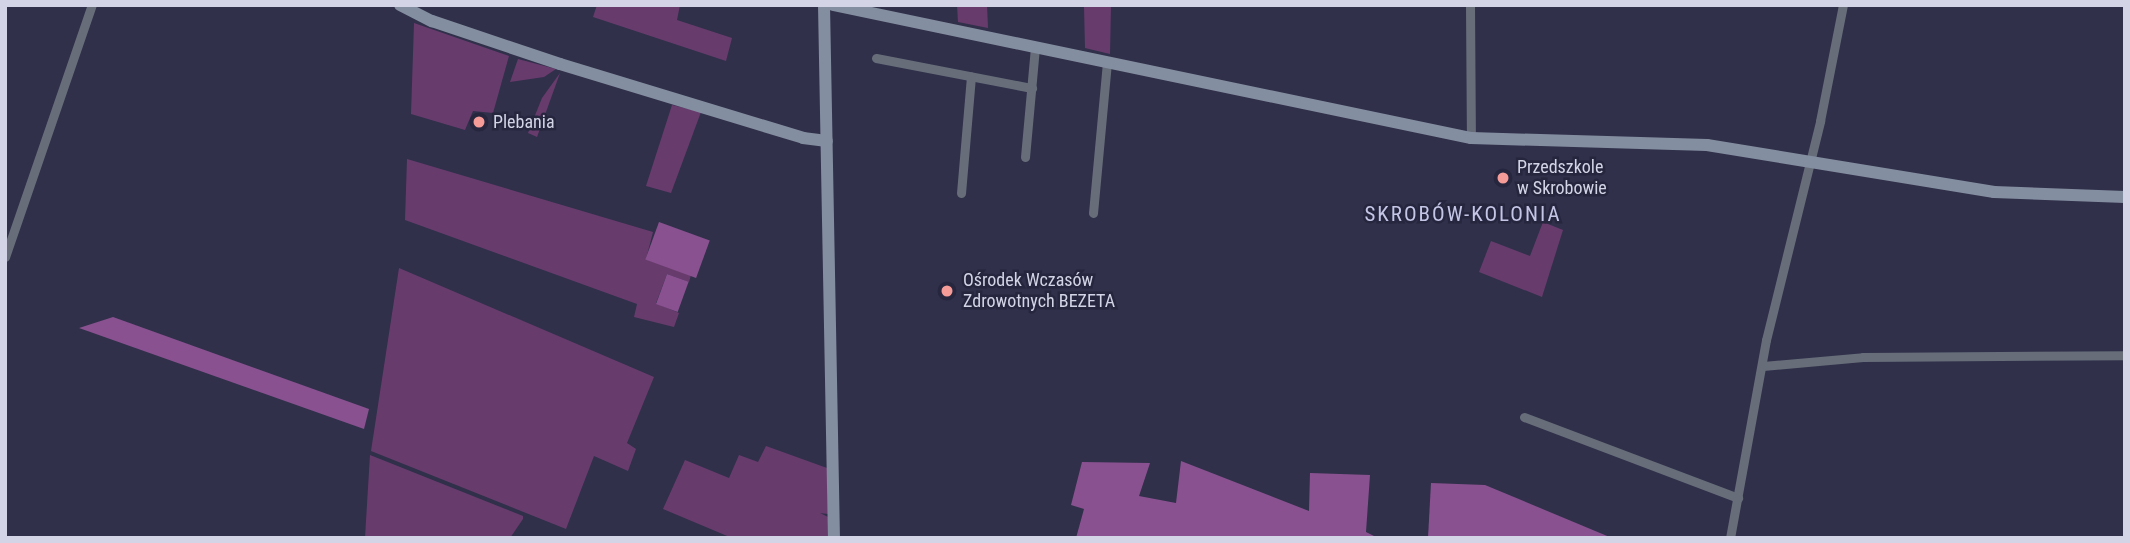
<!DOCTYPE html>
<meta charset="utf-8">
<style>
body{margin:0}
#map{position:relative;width:2130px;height:543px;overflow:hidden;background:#30304a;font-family:"Roboto Condensed",sans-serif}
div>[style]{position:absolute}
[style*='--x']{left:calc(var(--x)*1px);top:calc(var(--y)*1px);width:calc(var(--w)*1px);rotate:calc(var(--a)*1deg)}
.green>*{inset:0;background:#683b6d}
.forest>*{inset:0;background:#895190;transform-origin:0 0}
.street>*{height:9px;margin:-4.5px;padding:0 4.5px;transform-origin:4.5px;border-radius:4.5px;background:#676e7a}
.secondary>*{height:12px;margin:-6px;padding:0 6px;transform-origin:6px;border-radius:6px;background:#848ea1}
.dots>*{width:19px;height:19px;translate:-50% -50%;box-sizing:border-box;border:4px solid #26263f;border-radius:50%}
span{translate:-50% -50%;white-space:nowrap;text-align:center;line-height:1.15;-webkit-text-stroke:5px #26263f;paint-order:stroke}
.poi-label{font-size:18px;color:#d3d4e5}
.left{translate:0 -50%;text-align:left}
.quarter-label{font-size:21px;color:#c5c6e6;letter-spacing:2px}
.frame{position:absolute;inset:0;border:7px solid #d3d4e5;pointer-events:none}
</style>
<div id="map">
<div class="green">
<i style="clip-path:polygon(597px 5px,680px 5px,677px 20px,732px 38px,726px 61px,593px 17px)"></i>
<i style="clip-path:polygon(957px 5px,987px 5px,988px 28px,958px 22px)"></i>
<i style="clip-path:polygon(1084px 5px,1111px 5px,1110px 54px,1085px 48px)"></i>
<i style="clip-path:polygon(414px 23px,509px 56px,493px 113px,473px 111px,465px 130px,411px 114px)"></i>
<i style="clip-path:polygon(518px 59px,556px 69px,544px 77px,510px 82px)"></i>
<i style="clip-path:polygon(560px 73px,537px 137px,528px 133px,542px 98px)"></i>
<i style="clip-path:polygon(672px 105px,701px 112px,671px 193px,646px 186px)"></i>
<i style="clip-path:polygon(407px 159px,653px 232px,646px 259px,691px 275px,689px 282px,667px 274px,656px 303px,679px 313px,674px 327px,634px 317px,637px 304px,405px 220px)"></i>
<i style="clip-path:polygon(1543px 222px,1563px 230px,1542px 297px,1479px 272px,1491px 241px,1530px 256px)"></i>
<i style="clip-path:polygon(399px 268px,654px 377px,627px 443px,636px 449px,628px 471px,594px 456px,566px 529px,371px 451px)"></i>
<i style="clip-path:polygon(766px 446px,827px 468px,828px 514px,820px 513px,828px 517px,828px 537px,732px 538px,663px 509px,685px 460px,729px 478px,739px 455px,758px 462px)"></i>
<i style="clip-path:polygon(370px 455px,523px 516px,523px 519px,510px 538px,365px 538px)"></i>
</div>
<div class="forest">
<i style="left:659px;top:222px;width:54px;height:40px;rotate:20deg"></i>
<i style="left:667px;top:274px;width:23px;height:32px;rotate:20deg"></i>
<i style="clip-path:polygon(113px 317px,369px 409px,364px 429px,79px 328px)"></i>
<i style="clip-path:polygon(1181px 461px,1309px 511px,1310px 473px,1370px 475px,1366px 532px,1378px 538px,1076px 538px,1084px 509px,1071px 505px,1082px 462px,1150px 463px,1139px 496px,1176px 503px)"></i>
<i style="clip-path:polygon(1431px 483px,1485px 485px,1612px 538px,1428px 538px)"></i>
</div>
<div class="street">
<i style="--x:1470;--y:5;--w:133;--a:89.6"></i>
<i style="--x:876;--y:58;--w:159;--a:10.9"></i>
<i style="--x:1025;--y:157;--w:110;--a:-84.8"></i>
<i style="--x:961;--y:193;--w:117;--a:-85.1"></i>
<i style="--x:1093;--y:213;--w:152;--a:-84.7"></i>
<i style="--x:5;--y:257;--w:267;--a:-71"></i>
<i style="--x:1763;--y:366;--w:100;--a:-5.1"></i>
<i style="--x:1863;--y:357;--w:262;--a:-0.4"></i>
<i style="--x:1524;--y:417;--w:229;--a:20.7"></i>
<i style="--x:1730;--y:538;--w:201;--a:-79.7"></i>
<i style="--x:1766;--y:340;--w:226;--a:-76.1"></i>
<i style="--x:1820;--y:121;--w:118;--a:-78.8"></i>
</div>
<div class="secondary">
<i style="--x:400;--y:5;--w:36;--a:27"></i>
<i style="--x:432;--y:21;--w:135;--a:18.6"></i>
<i style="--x:560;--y:64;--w:254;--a:16.9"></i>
<i style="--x:803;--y:138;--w:24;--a:7"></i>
<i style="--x:824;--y:5;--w:533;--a:88.93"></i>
<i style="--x:833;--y:5;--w:652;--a:11.78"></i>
<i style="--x:1471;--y:138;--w:236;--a:1.7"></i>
<i style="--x:1707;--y:145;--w:291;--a:9.3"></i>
<i style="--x:1994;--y:192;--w:131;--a:2.2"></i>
</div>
<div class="dots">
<i style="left:479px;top:122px;background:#f59b98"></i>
<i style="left:1503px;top:178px;background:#f59b98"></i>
<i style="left:947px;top:291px;background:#f59b98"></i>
</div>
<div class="poi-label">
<span class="left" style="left:493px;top:122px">Plebania</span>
<span class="left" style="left:1517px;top:178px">Przedszkole<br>w Skrobowie</span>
<span class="left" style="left:963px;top:291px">Ośrodek Wczasów<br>Zdrowotnych BEZETA</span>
</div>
<div class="quarter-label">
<span style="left:1463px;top:214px">SKROBÓW-KOLONIA</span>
</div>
<div class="frame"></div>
</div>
